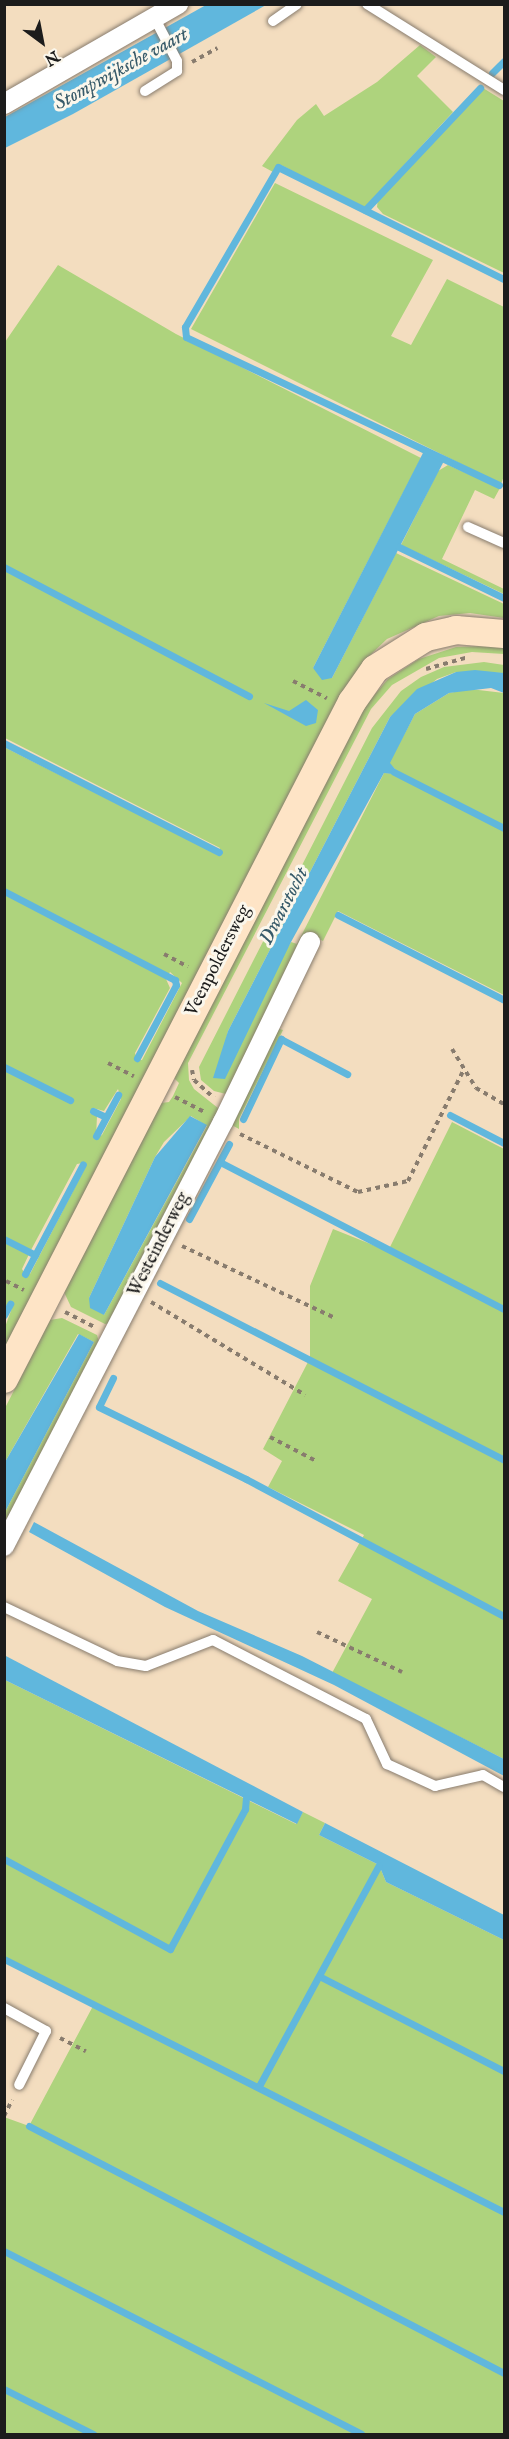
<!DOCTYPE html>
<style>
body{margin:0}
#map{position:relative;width:509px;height:2439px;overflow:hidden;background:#f3ddbf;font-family:"IM FELL English",serif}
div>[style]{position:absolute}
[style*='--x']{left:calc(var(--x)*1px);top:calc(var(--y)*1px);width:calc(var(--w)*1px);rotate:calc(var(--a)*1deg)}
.green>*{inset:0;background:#aed37d}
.water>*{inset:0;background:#60b7dd}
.stream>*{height:7px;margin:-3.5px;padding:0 3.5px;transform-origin:3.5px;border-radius:3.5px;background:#60b7dd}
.path>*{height:4px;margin-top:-2px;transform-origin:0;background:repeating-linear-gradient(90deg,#887c6e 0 4.5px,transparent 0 9px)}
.roads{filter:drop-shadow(0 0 2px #887c6e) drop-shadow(0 0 2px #887c6e)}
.lane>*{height:10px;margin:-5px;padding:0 5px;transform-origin:5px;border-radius:5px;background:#fff}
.street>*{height:20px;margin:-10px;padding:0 10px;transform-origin:10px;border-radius:10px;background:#fff}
.secondary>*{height:28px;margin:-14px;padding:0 14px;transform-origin:14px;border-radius:14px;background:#fee4c6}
span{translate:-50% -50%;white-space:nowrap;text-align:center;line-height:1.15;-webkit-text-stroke:6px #fbf7ec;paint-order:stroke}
.street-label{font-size:18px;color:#1c1c1c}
.water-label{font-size:20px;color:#375a69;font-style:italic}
.frame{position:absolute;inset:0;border:6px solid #1c1c1c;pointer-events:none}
.north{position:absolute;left:12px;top:12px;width:60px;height:60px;-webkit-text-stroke:4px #fbf7ec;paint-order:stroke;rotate:148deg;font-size:16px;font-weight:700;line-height:24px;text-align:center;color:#1c1c1c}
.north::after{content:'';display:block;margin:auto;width:21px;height:27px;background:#1c1c1c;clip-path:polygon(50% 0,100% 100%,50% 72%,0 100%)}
</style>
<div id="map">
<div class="green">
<i style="clip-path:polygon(420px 45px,436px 57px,417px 76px,453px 112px,364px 208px,279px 164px,273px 172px,262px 166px,297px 120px,316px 104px,324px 116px,377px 82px)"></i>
<i style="clip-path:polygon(483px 88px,504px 101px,504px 273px,383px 214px,377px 207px,378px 198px)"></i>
<i style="clip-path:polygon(275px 183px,433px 260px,391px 336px,411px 345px,447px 279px,504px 307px,504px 476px,501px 484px,191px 329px)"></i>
<i style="clip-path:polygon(evenodd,58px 265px,176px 334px,421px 458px,313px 668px,332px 678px,396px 553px,504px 604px,504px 618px,470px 613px,439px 616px,387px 639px,365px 660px,5px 1354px,5px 1327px,12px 1308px,10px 1304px,4px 1306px,4px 747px,217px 854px,220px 848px,5px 738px,5px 342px,58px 265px,170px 972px,182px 983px,142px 1060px,137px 1060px,135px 1053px,170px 988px,166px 979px,170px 972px,58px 265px,118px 1089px,121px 1099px,102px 1135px,96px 1138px,97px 1116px,90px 1113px,93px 1108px,104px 1111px,118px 1089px,58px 265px,83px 1163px,85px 1168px,30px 1274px,25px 1274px,22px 1269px,31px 1250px,77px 1164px,83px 1163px)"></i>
<i style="clip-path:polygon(448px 465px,500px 488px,494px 499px,475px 490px,442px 559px,504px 589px,504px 594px,401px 545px,438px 471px)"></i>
<i style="clip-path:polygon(evenodd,488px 646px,504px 648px,504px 654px,472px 652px,439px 658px,392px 685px,371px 709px,188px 1063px,189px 1080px,194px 1089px,223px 1112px,115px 1323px,105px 1324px,71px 1307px,64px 1292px,161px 1103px,169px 1102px,173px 1096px,179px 1083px,174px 1078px,364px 707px,388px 679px,419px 659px,456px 647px,488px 646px,191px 1116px,207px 1126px,104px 1315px,89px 1298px,155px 1157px,164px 1142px,191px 1116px)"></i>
<i style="clip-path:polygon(484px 662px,504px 665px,504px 673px,456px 672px,437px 679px,390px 717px,228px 1031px,221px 1063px,291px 942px,297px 944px,384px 773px,400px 774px,389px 763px,415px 714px,449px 693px,470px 689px,504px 693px,504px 995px,338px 911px,323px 941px,306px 933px,226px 1094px,214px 1091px,201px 1080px,199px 1067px,372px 728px,401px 691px,421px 677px,444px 667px)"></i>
<i style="clip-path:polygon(276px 1028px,283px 1030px,239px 1119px,239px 1129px,228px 1123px)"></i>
<i style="clip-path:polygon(452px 1122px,504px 1149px,504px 1459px,310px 1359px,310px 1286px,333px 1229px,388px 1251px)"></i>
<i style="clip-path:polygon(62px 1318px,97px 1335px,101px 1349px,5px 1535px,5px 1512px,94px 1342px,78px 1334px,5px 1462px,5px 1408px,50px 1320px)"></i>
<i style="clip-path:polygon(308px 1362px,504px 1463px,504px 1759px,332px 1673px,372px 1599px,338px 1581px,364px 1535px,268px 1487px,282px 1461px,263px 1449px)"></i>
<i style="clip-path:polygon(5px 1680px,296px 1824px,303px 1812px,325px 1823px,319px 1835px,379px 1865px,386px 1882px,504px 1940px,504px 2434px,5px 2434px,4px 2117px,29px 2126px,93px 2006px,5px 1957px,5px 1861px,115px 1919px,5px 1858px)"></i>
</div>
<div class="water">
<i style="clip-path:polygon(206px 5px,266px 5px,73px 114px,5px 148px,5px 117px)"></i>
<i style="clip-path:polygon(425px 449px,445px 459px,332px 678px,322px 680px,313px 668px)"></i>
<i style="clip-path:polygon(475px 670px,504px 673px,504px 693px,491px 688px,449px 693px,415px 714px,390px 763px,400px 775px,384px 773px,291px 942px,225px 1079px,213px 1078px,228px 1031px,390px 717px,417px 689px,456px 672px)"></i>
<i style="clip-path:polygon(306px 700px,318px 710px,316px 723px,306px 726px,264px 703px,289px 711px)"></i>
<i style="clip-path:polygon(190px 1116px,207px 1125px,104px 1315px,90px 1308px,89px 1298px,155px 1157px)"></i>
<i style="clip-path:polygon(79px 1334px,94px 1342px,5px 1512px,5px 1462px)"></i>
<i style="clip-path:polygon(34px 1522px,198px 1611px,302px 1656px,504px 1759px,504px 1776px,334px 1685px,165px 1607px,29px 1532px)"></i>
<i style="clip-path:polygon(4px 1655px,303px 1812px,297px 1824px,5px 1680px)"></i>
<i style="clip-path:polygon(325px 1823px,504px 1915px,504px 1940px,386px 1882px,379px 1865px,319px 1835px)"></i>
</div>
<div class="stream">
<i style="--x:492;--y:73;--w:17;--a:-45"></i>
<i style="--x:365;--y:210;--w:168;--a:-46.7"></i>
<i style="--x:499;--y:485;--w:346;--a:-154.7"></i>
<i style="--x:186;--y:337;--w:10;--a:-96"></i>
<i style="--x:185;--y:327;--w:185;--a:-59.8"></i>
<i style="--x:278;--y:167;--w:252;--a:26.4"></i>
<i style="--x:399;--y:547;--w:117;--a:25.9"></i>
<i style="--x:4;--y:567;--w:277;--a:27.8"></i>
<i style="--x:4;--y:743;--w:241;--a:26.9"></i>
<i style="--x:394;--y:772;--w:123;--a:27"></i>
<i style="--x:4;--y:891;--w:193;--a:27.5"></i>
<i style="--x:175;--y:980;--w:5;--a:79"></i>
<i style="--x:176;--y:985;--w:83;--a:118.1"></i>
<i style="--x:338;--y:915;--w:186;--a:27.1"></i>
<i style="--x:4;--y:1067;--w:74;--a:26.6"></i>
<i style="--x:93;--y:1111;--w:14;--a:25"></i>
<i style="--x:450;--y:1115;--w:61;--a:27.4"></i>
<i style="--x:243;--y:1119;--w:89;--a:-64.6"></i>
<i style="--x:281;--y:1039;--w:75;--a:27.9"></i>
<i style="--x:96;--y:1136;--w:47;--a:-61.8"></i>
<i style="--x:220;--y:1162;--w:320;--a:27.4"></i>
<i style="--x:189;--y:1219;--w:85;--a:-61.9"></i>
<i style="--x:4;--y:1239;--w:35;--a:27"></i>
<i style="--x:25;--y:1274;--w:124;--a:-62.2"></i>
<i style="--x:160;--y:1283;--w:387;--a:27.2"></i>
<i style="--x:4;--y:1315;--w:13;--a:-61"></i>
<i style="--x:113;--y:1378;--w:32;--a:116"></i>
<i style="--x:99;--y:1407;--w:164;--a:26.1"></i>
<i style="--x:246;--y:1479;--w:292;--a:28"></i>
<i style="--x:4;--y:1859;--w:189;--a:28.5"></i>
<i style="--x:170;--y:1949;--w:159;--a:-61.8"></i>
<i style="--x:245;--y:1809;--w:11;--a:-85"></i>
<i style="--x:4;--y:1959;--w:560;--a:26.84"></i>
<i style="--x:319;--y:1976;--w:208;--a:27.2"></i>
<i style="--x:259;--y:2086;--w:251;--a:-61.5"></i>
<i style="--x:29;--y:2126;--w:535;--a:27.47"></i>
<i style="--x:4;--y:2251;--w:401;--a:27.1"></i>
<i style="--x:4;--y:2389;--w:100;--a:26.8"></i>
</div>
<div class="path">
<i style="--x:192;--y:62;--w:29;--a:-29"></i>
<i style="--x:426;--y:669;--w:41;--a:-15.8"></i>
<i style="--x:293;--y:681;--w:38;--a:27"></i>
<i style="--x:164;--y:954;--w:27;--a:28"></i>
<i style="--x:452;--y:1049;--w:46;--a:58.4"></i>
<i style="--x:476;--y:1088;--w:32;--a:30"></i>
<i style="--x:108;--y:1063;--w:29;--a:27"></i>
<i style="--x:192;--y:1070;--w:10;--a:79"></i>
<i style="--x:194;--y:1080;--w:27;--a:42"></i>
<i style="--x:175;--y:1097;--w:35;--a:27"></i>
<i style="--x:240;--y:1134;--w:131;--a:26.2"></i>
<i style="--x:358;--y:1192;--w:51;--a:-12.4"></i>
<i style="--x:408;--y:1181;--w:125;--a:-63.4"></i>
<i style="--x:182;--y:1246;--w:167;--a:25.2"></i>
<i style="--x:6;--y:1281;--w:20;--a:27"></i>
<i style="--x:151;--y:1302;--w:180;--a:31.1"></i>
<i style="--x:65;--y:1312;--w:35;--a:27"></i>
<i style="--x:270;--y:1437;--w:52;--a:27.6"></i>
<i style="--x:317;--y:1632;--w:94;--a:25.2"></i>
<i style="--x:60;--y:2038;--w:29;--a:27"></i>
<i style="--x:4;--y:2116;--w:18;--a:-63"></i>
</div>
<div class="roads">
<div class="lane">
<i style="--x:367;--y:4;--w:162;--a:32.1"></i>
<i style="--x:273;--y:21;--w:29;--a:-35"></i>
<i style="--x:145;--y:91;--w:38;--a:-32"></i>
<i style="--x:177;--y:71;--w:10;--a:-90"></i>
<i style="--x:177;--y:61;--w:50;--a:-117.6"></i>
<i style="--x:468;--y:527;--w:39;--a:24"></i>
<i style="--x:4;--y:1607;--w:125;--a:25.5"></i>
<i style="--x:117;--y:1661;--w:29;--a:10"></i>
<i style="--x:146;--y:1666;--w:72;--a:-21.2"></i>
<i style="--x:213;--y:1640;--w:172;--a:27.3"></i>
<i style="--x:366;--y:1719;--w:50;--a:65"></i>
<i style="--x:387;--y:1764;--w:53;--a:24.6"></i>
<i style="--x:435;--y:1786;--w:49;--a:-12.9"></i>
<i style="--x:483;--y:1775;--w:24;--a:30"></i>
<i style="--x:4;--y:2008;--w:48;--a:28.7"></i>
<i style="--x:46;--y:2031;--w:60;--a:116.6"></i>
</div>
<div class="street">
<i style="--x:4;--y:104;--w:201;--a:-29.9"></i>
<i style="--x:4;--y:1546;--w:477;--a:-62.7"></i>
<i style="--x:223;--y:1122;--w:200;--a:-64.2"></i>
</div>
<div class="secondary">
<i style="--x:4;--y:1379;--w:761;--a:-62.8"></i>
<i style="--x:352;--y:702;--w:40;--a:-55.1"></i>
<i style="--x:375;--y:669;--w:60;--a:-32.1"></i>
<i style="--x:426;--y:637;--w:31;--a:-13"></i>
<i style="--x:456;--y:630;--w:48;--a:4.8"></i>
</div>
</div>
<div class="street-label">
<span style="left:219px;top:961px;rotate:-63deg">Veenpoldersweg</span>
<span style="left:160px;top:1245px;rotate:-63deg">Westeinderweg</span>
</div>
<div class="water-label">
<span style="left:121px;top:69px;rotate:-29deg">Stompwijksche vaart</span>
<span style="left:284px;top:906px;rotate:-63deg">Dwarstocht</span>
</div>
<div class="frame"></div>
<div class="north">N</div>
</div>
